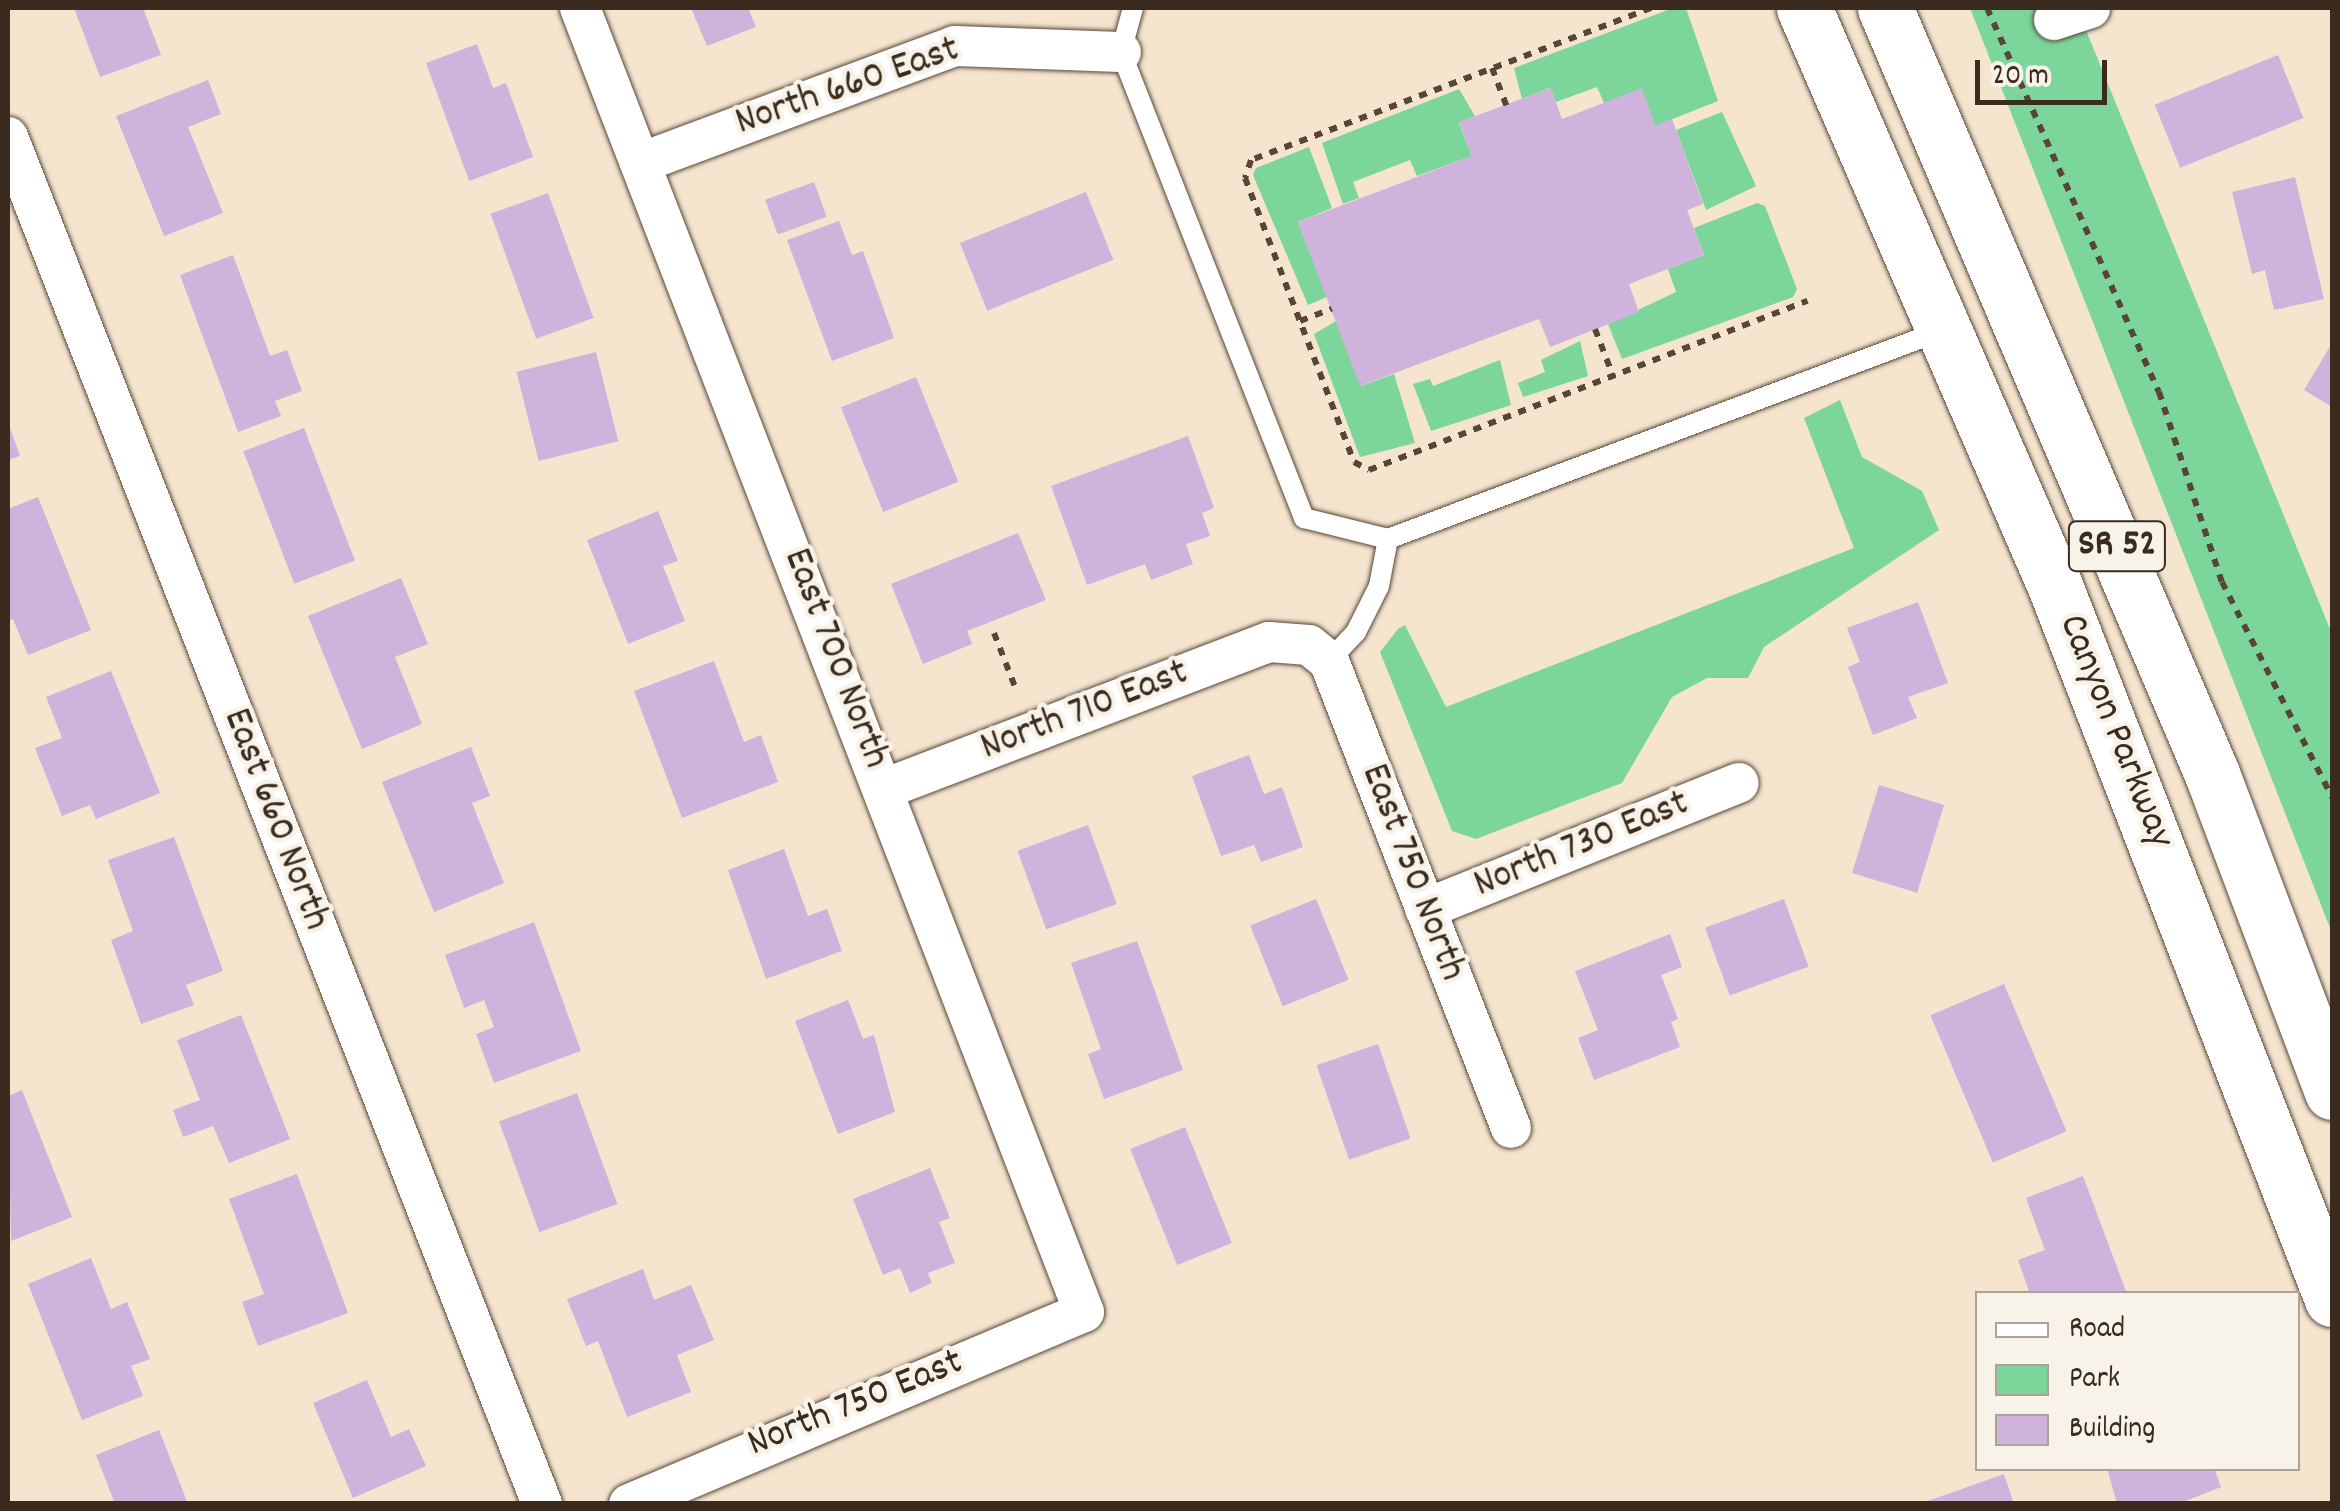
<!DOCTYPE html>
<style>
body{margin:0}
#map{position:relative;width:2340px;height:1511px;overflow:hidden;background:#f5e4ce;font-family:Dekko,sans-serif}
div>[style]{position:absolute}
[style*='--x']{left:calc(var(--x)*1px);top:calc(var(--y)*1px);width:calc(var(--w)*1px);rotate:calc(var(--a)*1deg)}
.green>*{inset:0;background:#7cd59b}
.building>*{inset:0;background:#d0b3dd;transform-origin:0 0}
.path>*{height:6px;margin-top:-3px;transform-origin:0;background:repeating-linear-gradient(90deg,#574638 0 8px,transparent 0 16px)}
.roads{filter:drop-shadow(0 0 2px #574638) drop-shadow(0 0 2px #574638)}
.lane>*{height:20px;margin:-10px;padding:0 10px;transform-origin:10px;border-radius:10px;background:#fff}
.street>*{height:40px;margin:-20px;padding:0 20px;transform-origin:20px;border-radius:20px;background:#fff}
.highway>*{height:55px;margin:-27.5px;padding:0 27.5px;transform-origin:27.5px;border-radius:27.5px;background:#fff}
span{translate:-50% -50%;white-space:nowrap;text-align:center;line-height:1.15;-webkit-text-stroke:9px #f7f3e8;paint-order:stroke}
.shield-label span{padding:2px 8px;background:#f7f3e8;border:2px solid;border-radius:8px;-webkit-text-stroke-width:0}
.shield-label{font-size:38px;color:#3b2a1e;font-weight:700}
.street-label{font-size:40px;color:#3b2a1e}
.frame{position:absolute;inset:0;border:10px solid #3b2a1e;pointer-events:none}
.legend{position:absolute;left:1975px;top:1291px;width:325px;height:180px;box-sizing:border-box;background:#f7f3e8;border:2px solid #aca397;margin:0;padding:12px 18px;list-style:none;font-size:30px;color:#3b2a1e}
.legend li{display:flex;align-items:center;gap:20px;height:50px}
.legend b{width:50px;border:2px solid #aca397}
.scale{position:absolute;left:1975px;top:60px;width:132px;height:45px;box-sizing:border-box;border:5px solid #3b2a1e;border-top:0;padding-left:12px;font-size:30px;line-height:35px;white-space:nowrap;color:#3b2a1e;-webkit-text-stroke:8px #f7f3e8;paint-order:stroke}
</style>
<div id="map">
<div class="green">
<i style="clip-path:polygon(1673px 8px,1686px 8px,1718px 101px,1655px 126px,1641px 89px,1604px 103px,1597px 87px,1556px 102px,1550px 88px,1522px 99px,1514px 68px)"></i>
<i style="clip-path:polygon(1970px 8px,2077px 8px,2332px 634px,2332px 933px)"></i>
<i style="clip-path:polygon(1459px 89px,1475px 116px,1459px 123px,1472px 156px,1417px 176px,1410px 160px,1353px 182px,1359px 198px,1343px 204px,1322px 143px)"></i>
<i style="clip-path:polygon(1722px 112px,1756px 186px,1706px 210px,1676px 130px)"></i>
<i style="clip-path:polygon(1309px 147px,1332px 208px,1298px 222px,1327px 297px,1308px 305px,1253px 175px,1256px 168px)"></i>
<i style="clip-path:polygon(1757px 203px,1765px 206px,1797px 289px,1793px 297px,1622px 359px,1608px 324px,1676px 292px,1668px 269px,1704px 255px,1694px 228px)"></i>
<i style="clip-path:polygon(1336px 321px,1361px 386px,1394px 374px,1415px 443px,1360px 457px,1314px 334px)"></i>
<i style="clip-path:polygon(1580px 341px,1588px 376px,1523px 397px,1518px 383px,1545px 372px,1541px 360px)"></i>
<i style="clip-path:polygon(1500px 360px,1511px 405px,1431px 431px,1413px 384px,1430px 379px,1433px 386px)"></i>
<i style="clip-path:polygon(1840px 400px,1862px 457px,1922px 491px,1939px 530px,1764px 647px,1748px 678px,1707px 678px,1672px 697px,1622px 783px,1476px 839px,1452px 831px,1380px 652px,1398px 629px,1405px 625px,1446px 707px,1854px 548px,1804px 418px)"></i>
</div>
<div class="building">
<i style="clip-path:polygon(74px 8px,143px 8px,161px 55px,100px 77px)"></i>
<i style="clip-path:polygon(691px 8px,748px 8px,756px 27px,707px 46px)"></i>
<i style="clip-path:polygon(477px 44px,493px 88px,506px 83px,533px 157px,469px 181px,426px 63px)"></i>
<i style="left:2278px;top:55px;width:68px;height:133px;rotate:68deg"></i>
<i style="clip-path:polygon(208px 80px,221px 114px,188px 127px,223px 213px,164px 236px,116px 116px)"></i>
<i style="clip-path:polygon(1551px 88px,1562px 119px,1642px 88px,1655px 126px,1672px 119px,1703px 204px,1687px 210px,1704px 255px,1629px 284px,1639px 312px,1550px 347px,1539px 319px,1360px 386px,1298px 222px,1472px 156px,1459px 122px)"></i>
<i style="clip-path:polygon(2295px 177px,2324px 299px,2274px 310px,2265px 270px,2252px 274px,2232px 192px)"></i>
<i style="left:814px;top:182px;width:37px;height:52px;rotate:70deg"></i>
<i style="left:1086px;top:192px;width:73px;height:136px;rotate:68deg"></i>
<i style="left:548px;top:193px;width:133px;height:61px;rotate:70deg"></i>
<i style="clip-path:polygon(839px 221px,852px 255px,863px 251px,894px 338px,832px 361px,787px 240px)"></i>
<i style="clip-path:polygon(233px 255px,270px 356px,287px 350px,302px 391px,275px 401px,281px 416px,238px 432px,180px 275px)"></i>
<i style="clip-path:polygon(2332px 343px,2332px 407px,2304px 390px)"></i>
<i style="left:596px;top:352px;width:92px;height:82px;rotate:76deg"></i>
<i style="left:916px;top:377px;width:113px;height:81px;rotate:68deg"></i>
<i style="clip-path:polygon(8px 422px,20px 456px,8px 460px)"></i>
<i style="left:304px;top:428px;width:142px;height:65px;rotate:69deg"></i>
<i style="clip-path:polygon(1188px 436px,1214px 508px,1202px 513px,1210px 536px,1186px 544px,1193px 564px,1151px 580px,1145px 564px,1087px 585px,1051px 486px)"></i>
<i style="clip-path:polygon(38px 497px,91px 630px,28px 655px,13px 619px,8px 621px,8px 509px)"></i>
<i style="clip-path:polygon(658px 511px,678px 561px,663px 566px,685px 621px,628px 644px,587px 540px)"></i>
<i style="clip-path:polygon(1018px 533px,1046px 600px,967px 631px,972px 644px,923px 664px,891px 584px)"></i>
<i style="clip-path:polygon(401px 578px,428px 644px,395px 657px,422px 724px,362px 749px,308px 616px)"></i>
<i style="clip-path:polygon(1918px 602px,1948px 683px,1908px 697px,1917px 718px,1873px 735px,1848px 667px,1860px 662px,1847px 628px)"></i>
<i style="clip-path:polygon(714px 661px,744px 742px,761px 735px,778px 782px,682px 818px,634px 691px)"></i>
<i style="clip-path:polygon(111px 671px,160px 793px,96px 819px,90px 805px,62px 816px,35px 748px,62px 738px,46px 697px)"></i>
<i style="clip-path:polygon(471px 747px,490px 796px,472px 803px,504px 883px,434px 912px,382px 782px)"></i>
<i style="clip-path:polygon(1249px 755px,1264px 794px,1282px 787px,1303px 847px,1261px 862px,1254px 845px,1221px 856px,1192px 776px)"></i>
<i style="left:1879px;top:785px;width:68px;height:92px;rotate:17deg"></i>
<i style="left:1088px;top:825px;width:84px;height:75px;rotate:70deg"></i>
<i style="clip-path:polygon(174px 837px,223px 971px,186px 985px,194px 1005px,141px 1024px,111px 940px,133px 931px,108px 860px)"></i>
<i style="clip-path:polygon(784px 849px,808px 916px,827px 909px,842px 951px,766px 979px,728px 870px)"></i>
<i style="left:1316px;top:899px;width:87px;height:71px;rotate:68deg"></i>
<i style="left:1784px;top:899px;width:72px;height:84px;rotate:70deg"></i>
<i style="clip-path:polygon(534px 922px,581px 1051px,494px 1083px,476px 1034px,494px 1027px,484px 1000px,464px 1008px,445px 955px)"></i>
<i style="clip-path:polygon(1670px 934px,1682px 967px,1661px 975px,1678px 1019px,1671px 1022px,1680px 1047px,1594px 1080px,1578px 1038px,1598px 1030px,1575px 971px)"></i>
<i style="clip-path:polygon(1137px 941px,1183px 1070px,1104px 1099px,1088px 1054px,1101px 1049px,1071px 963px)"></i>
<i style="left:2004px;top:984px;width:160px;height:80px;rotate:67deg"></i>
<i style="clip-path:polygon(848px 1000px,863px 1039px,874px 1035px,895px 1112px,838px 1134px,795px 1021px)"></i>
<i style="clip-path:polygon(241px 1015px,290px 1139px,229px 1163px,213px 1126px,183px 1137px,173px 1110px,200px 1100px,177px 1040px)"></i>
<i style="left:1378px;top:1044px;width:100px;height:65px;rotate:71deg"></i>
<i style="clip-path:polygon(22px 1090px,72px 1217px,11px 1241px,8px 1096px)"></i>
<i style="left:577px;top:1093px;width:118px;height:83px;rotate:70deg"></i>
<i style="left:1185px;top:1127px;width:125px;height:59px;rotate:68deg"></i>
<i style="clip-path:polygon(930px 1168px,950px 1218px,939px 1222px,955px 1263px,928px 1273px,932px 1283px,910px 1293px,900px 1268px,883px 1275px,853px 1199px)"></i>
<i style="clip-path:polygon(297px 1174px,348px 1313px,258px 1346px,242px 1302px,264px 1294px,229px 1199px)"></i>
<i style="clip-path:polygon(2083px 1176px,2127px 1294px,2030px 1294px,2018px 1260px,2045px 1250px,2026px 1198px)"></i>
<i style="clip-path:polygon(91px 1258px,111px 1309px,127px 1302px,150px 1359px,131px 1366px,143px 1396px,82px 1420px,28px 1284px)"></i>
<i style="clip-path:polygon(643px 1269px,654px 1300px,691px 1285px,714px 1340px,677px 1355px,691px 1392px,627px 1417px,598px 1341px,586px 1346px,567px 1299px)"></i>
<i style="clip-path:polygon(367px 1380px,391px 1437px,409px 1429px,426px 1466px,353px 1498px,313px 1403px)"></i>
<i style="clip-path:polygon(159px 1430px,188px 1504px,115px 1504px,96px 1455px)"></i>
<i style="clip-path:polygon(2107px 1468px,2214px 1468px,2221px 1487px,2178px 1504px,2117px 1504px)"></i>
<i style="clip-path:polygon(2004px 1474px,2014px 1504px,1923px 1504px,1922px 1503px)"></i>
</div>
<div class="path">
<i style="--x:1651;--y:8;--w:428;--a:159.2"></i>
<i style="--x:1251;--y:160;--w:19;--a:108"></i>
<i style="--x:1245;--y:178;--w:304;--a:69"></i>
<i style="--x:1354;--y:462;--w:17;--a:28"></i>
<i style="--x:1369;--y:470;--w:470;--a:-21.1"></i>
<i style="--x:1987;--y:8;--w:421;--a:65.9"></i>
<i style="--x:2159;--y:392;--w:200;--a:71.7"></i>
<i style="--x:2222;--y:582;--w:242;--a:62.9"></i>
<i style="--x:1492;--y:68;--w:40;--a:69"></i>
<i style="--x:1300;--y:321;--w:34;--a:-21"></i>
<i style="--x:1595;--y:329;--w:50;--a:69"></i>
<i style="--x:994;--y:633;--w:63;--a:68.7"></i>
</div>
<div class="roads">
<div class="lane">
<i style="--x:1133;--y:8;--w:46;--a:105.3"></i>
<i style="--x:1121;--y:52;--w:501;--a:68.56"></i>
<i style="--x:1304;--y:518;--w:87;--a:14"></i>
<i style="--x:1388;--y:539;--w:593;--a:-20.64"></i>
<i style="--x:1329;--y:661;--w:40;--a:-47"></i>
<i style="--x:1356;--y:632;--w:51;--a:-63.4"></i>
<i style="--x:1379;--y:586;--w:48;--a:-79.2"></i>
</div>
<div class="street">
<i style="--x:580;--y:8;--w:1398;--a:68.87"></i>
<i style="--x:1084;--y:1312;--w:494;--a:157.1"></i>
<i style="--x:2054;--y:20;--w:38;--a:-18"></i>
<i style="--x:8;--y:137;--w:1468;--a:68.66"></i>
<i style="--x:640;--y:163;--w:336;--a:-20.4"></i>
<i style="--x:955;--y:46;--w:166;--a:2.1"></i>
<i style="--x:884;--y:789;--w:412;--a:-20.9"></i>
<i style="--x:1269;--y:642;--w:40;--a:4.3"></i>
<i style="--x:1309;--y:645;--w:26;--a:39"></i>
<i style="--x:1329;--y:661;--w:501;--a:68.71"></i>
<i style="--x:1425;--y:909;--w:338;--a:-21.9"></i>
</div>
<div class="highway">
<i style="--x:1804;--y:8;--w:630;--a:66.53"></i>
<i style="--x:2055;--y:586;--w:765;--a:68.77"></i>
<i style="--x:1885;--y:8;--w:833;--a:66.88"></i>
<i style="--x:2212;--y:774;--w:340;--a:69.3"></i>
</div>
</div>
<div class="shield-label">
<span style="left:2117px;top:546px">SR 52</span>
</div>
<div class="street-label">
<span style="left:848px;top:88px;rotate:-19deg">North 660 East</span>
<span style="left:834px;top:659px;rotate:69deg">East 700 North</span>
<span style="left:1085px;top:712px;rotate:-21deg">North 710 East</span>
<span style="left:2114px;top:732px;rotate:68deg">Canyon Parkway</span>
<span style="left:274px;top:820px;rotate:69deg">East 660 North</span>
<span style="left:1582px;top:846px;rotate:-22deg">North 730 East</span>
<span style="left:1411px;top:873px;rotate:69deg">East 750 North</span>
<span style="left:856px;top:1405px;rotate:-22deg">North 750 East</span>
</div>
<div class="frame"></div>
<ul class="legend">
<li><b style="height:12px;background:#fff"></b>Road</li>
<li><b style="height:28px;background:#7cd59b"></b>Park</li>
<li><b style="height:28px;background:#d0b3dd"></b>Building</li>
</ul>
<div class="scale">20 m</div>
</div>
